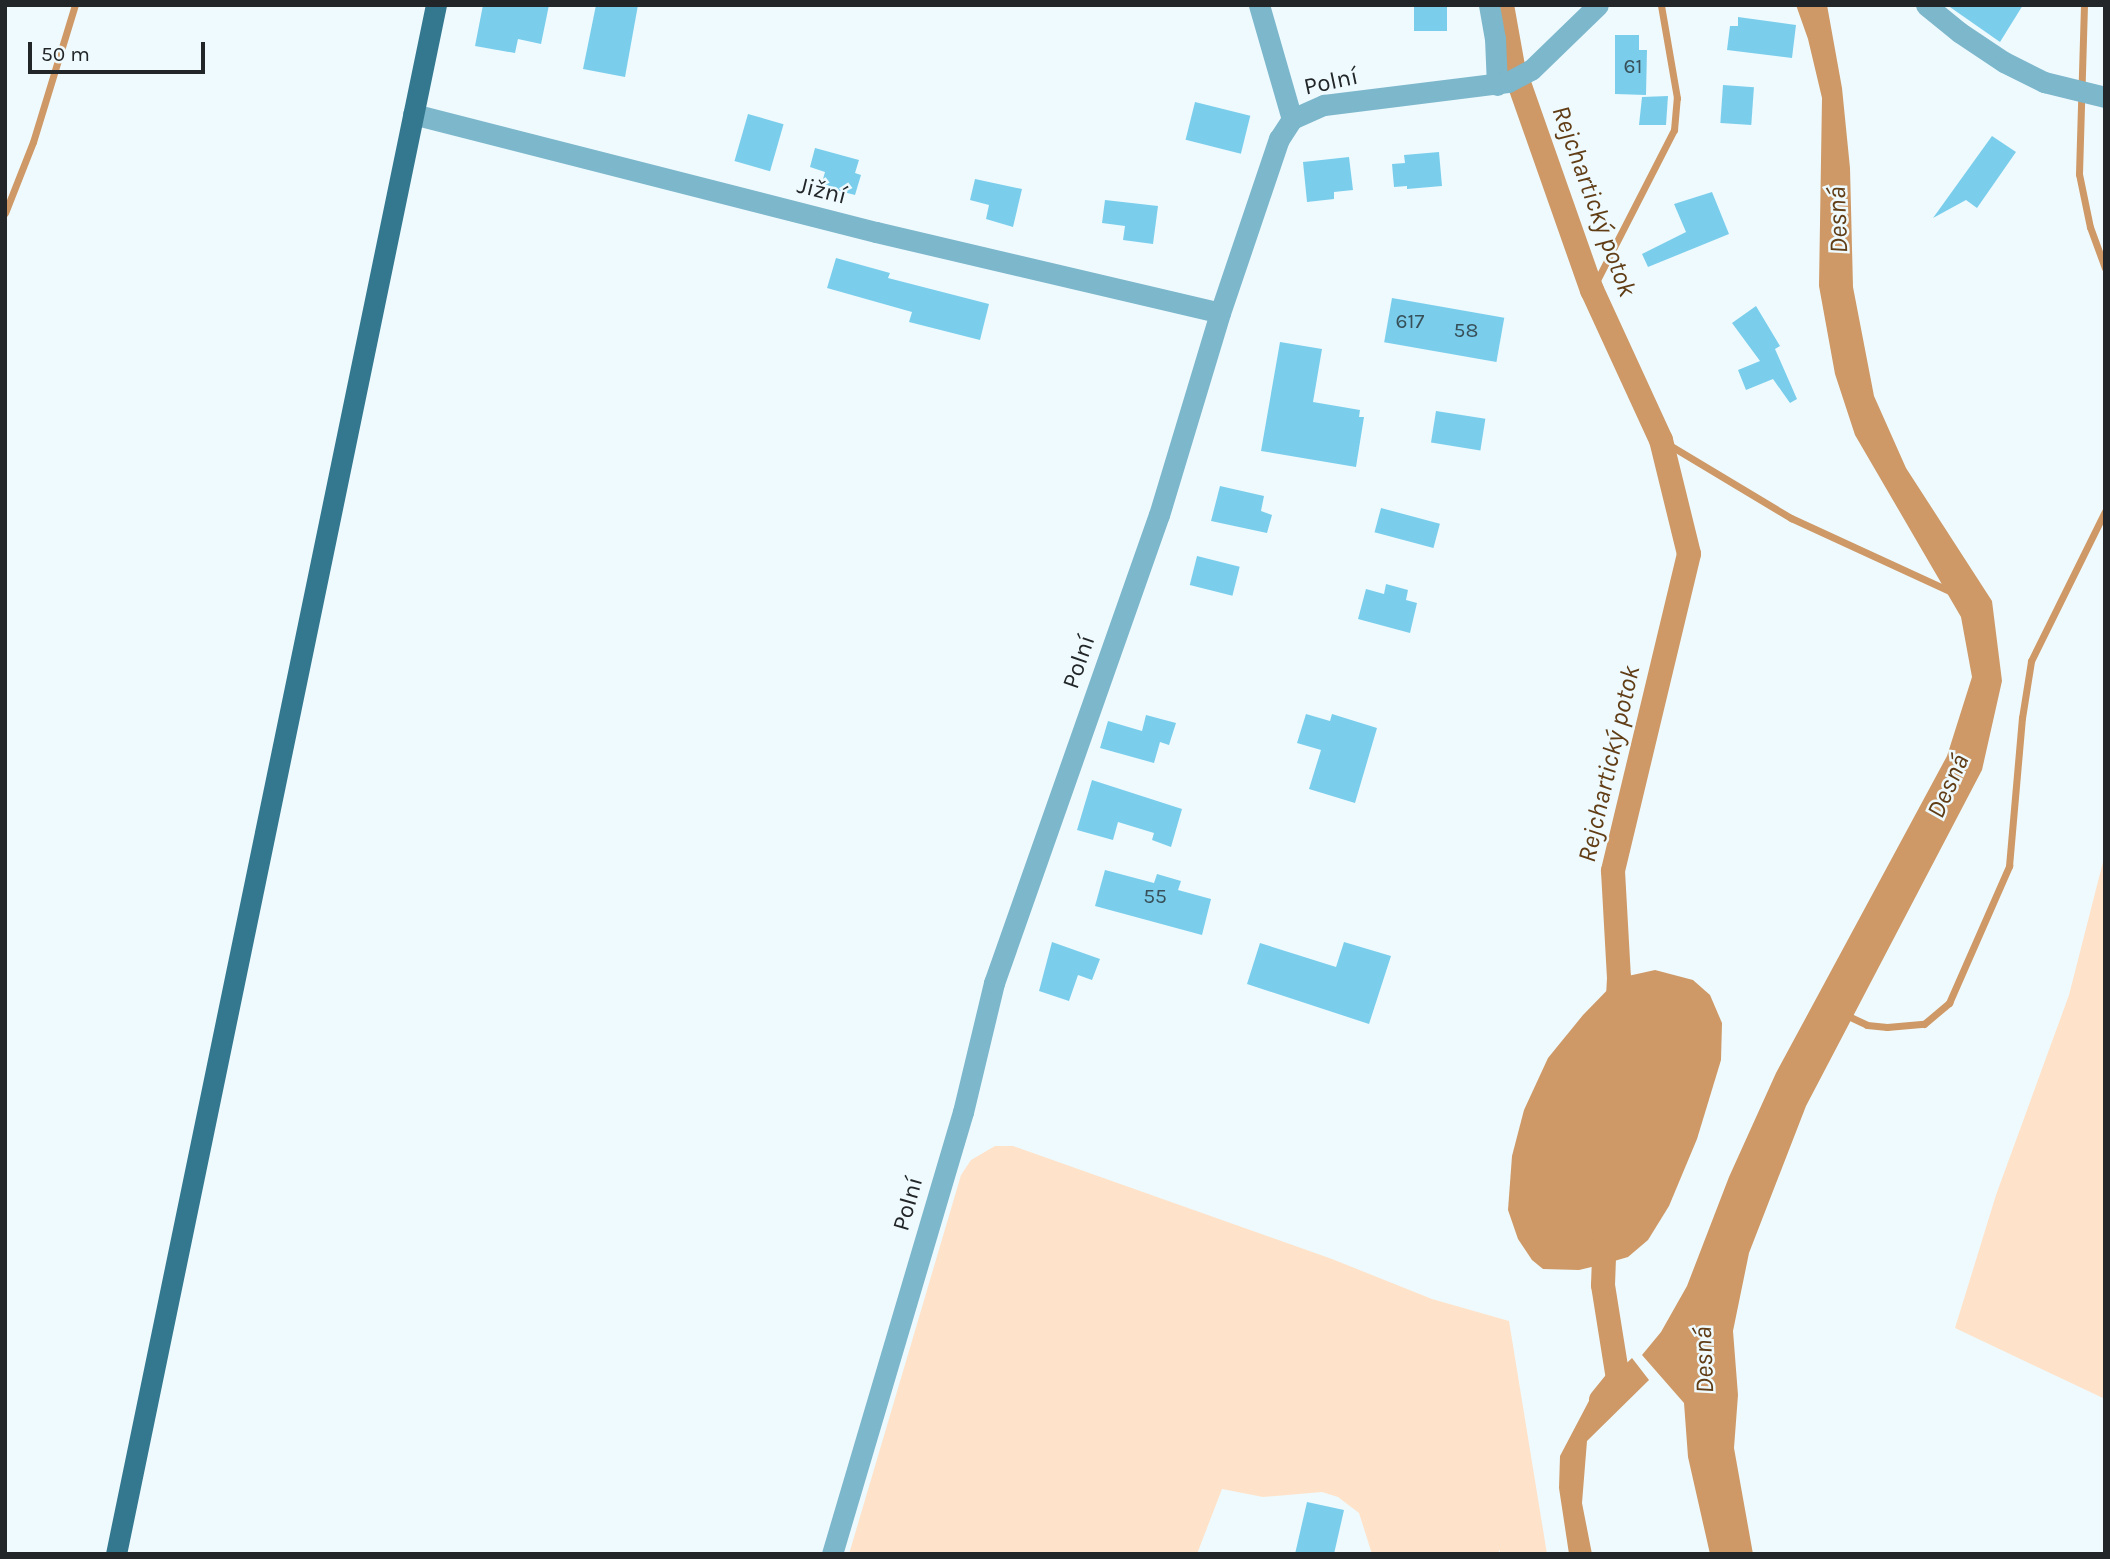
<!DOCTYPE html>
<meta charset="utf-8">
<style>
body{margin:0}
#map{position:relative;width:2110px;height:1559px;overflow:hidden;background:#effafe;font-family:Karla,sans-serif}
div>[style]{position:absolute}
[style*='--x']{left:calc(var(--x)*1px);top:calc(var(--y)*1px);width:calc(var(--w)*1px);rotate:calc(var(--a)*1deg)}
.green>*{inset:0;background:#fee3ca}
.water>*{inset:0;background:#ce9966}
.stream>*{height:7px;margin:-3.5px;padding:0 3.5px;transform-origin:3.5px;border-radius:3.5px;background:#ce9966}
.canal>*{height:24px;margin:-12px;padding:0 12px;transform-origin:12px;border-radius:12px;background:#ce9966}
.building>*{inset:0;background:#7aceec;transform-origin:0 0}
.minor>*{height:21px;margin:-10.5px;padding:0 10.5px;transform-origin:10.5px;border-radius:10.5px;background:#7cb7cc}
.major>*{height:21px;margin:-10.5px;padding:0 10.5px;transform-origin:10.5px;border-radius:10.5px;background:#33788f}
span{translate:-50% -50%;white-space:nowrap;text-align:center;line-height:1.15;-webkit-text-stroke:5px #effafe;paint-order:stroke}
.number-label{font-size:21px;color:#385059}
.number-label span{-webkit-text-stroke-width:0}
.street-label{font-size:24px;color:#222628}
.water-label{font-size:26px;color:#613d16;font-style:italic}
.frame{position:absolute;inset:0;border:7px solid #222628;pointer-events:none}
.scale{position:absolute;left:28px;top:42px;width:177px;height:32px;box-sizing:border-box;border:4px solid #222628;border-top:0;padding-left:9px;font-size:21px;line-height:24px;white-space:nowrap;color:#222628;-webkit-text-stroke:5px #effafe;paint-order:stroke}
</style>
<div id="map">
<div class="green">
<i style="clip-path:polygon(2105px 854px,2105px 1399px,1955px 1328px,1996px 1195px,2069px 995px)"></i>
<i style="clip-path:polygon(995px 1146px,1013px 1146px,1332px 1259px,1432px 1299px,1509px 1321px,1547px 1554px,1500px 1554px,1500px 1550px,1497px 1554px,1372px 1554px,1359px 1513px,1338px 1497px,1322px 1492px,1263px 1497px,1222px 1489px,1197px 1554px,849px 1554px,961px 1175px,971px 1160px)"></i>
</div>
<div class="water">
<i style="clip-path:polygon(1796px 5px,1827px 5px,1842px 88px,1850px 168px,1853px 287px,1874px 396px,1906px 468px,1992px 601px,2002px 681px,1982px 770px,1806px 1106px,1749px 1253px,1733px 1331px,1738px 1395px,1734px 1448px,1753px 1554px,1710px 1554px,1688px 1457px,1684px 1403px,1642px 1355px,1661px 1332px,1687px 1286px,1729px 1177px,1776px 1073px,1947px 756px,1972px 677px,1961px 617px,1855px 435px,1835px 374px,1819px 286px,1822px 98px,1808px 39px)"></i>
<i style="clip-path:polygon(1655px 970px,1693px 980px,1710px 995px,1722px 1023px,1721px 1060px,1697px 1139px,1669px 1206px,1648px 1240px,1628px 1257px,1604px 1264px,1579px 1270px,1543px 1269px,1532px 1260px,1518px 1239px,1508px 1210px,1512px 1156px,1524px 1110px,1548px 1058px,1583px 1015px,1619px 978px)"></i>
<i style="clip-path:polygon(1632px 1358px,1649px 1380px,1587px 1441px,1582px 1503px,1592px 1554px,1569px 1554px,1559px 1488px,1560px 1456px,1591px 1397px)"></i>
</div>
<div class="stream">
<i style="--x:2084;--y:5;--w:169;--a:91.7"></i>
<i style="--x:2079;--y:174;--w:54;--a:78.3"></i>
<i style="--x:2090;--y:227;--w:44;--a:69.9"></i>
<i style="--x:5;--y:213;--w:76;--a:-68.5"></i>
<i style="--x:33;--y:142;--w:143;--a:-73"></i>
<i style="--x:1592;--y:290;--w:180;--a:-62.9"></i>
<i style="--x:1674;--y:130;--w:32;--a:-85"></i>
<i style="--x:1677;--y:98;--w:94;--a:-99.8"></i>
<i style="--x:1661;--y:440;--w:152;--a:31"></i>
<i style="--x:1791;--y:518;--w:177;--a:24.7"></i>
<i style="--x:1846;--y:1015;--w:23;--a:25"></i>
<i style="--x:1867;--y:1025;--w:20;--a:6"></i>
<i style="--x:1887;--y:1027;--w:37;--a:-5"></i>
<i style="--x:1924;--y:1024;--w:33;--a:-40"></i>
<i style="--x:1949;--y:1003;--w:150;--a:-66.3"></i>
<i style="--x:2009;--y:866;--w:149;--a:-85"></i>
<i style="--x:2022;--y:718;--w:58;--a:-81"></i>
<i style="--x:2031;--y:661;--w:167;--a:-63.7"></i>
</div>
<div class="canal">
<i style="--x:1502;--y:5;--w:62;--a:79.8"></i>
<i style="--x:1513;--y:66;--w:238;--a:70.6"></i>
<i style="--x:1592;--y:290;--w:165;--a:65.3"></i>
<i style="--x:1661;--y:440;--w:117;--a:76.2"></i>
<i style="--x:1689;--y:554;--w:326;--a:103.5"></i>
<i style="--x:1613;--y:871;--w:107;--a:86.8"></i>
<i style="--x:1619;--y:978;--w:34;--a:93"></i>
<i style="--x:1601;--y:1400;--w:27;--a:-51"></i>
<i style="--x:1618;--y:1379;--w:95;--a:-99.1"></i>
<i style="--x:1603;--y:1285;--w:54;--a:-87.9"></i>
</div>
<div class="building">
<i style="clip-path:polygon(483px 5px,549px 5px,541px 44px,518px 39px,515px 53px,475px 46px)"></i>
<i style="clip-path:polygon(596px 5px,638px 5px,625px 77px,583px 69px)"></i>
<i style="left:1414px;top:5px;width:33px;height:26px"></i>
<i style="clip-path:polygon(1947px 5px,2023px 5px,2000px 42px)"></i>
<i style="clip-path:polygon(1738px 17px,1796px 25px,1792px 58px,1727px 50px,1730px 26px,1738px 26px)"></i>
<i style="clip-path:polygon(1615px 35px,1639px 35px,1639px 50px,1647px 50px,1646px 95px,1615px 94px)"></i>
<i style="left:1723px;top:85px;width:31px;height:38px;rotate:4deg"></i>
<i style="clip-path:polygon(1668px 96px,1666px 125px,1639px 125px,1642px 97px)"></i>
<i style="left:1195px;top:102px;width:57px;height:39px;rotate:14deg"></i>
<i style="left:748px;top:114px;width:37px;height:49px;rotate:16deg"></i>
<i style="clip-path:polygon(1992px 136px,2016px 152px,1977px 208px,1966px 200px,1933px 218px)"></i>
<i style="clip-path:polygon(815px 148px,859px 160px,855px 173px,861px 175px,855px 195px,821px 186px,825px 172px,810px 167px)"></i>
<i style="clip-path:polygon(1439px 152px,1442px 186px,1407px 189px,1407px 186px,1394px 187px,1392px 164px,1405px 163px,1404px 155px)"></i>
<i style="clip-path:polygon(1349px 157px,1353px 190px,1334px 192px,1334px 199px,1307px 202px,1303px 162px)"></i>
<i style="clip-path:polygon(975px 179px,1022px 189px,1013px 227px,986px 219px,989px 205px,970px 200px)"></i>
<i style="clip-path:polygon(1712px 192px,1729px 234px,1648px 267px,1642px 254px,1686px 232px,1674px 204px)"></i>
<i style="clip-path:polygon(1105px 200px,1158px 206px,1153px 244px,1123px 240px,1125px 226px,1102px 223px)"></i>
<i style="clip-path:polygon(836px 258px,890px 273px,888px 278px,989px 304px,980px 340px,909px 322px,912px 312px,827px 288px)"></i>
<i style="left:1392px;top:298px;width:114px;height:45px;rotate:10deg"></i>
<i style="clip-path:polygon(1756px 306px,1780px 346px,1775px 349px,1797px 399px,1790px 403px,1773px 379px,1746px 390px,1738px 370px,1760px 361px,1732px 323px)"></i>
<i style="clip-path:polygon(1280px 342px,1322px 349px,1313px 402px,1360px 410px,1359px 417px,1364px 417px,1356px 467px,1261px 451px)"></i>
<i style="left:1436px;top:411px;width:50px;height:32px;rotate:9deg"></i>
<i style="clip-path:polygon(1220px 486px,1264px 496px,1261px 511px,1272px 515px,1267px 533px,1211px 521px)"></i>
<i style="left:1381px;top:508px;width:61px;height:25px;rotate:15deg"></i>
<i style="left:1197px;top:556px;width:44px;height:30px;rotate:14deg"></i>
<i style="clip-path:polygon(1386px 584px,1408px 590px,1406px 600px,1417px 603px,1410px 633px,1358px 619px,1366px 589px,1384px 594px)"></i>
<i style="clip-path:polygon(1306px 714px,1330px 721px,1332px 714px,1377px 728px,1355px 803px,1309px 789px,1321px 750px,1297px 743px)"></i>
<i style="clip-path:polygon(1146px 715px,1176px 723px,1169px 745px,1160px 742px,1154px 763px,1100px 748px,1108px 721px,1142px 731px)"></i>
<i style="clip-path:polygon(1092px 780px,1182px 809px,1171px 847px,1152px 840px,1154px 833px,1118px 822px,1113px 840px,1077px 830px)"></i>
<i style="clip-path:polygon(1105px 870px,1154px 883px,1157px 874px,1181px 881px,1178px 890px,1211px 899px,1202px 935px,1095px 906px)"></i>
<i style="clip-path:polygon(1052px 942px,1100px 959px,1092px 980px,1078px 975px,1069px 1001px,1039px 991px)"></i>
<i style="clip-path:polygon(1344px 942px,1391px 956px,1369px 1024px,1247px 984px,1260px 943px,1336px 967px)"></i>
<i style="clip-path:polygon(1307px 1502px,1344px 1510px,1334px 1554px,1295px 1554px)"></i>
</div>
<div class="minor">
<i style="--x:1259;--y:5;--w:119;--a:73.9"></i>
<i style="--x:1489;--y:5;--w:34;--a:80"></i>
<i style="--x:1495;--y:38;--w:47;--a:87.6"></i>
<i style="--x:1926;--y:5;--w:43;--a:39.3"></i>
<i style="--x:1959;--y:32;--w:54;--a:33.7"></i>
<i style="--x:2004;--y:62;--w:45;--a:26.6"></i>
<i style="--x:2044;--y:82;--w:63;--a:13.8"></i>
<i style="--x:413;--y:114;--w:478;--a:14.3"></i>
<i style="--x:876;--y:232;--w:353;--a:13.2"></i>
<i style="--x:832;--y:1554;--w:461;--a:-73.5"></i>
<i style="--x:963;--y:1112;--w:133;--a:-76.5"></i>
<i style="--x:994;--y:983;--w:496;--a:-70.6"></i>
<i style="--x:1159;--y:515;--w:211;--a:-73.2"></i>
<i style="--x:1220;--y:313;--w:184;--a:-71.3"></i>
<i style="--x:1279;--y:139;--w:24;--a:-57"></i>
<i style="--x:1292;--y:119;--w:35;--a:-24"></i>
<i style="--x:1324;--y:105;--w:185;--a:-7.1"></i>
<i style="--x:1508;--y:82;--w:26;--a:-28"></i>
<i style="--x:1531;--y:70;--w:93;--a:-44.1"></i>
</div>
<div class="major">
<i style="--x:116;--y:1554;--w:1582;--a:-78.33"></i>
</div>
<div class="number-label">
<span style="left:1633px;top:66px">61</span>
<span style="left:1410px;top:321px">617</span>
<span style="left:1466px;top:330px">58</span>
<span style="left:1155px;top:896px">55</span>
</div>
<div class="street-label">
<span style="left:1331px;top:82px;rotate:-12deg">Polní</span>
<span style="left:822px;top:191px;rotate:14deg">Jižní</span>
<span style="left:1079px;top:662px;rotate:-71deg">Polní</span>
<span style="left:908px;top:1204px;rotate:-74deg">Polní</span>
</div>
<div class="water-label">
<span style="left:1594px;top:201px;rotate:70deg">Rejchartický potok</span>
<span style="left:1838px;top:220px;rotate:-92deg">Desná</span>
<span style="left:1609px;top:764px;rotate:-77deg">Rejchartický potok</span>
<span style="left:1948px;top:786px;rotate:-66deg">Desná</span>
<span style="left:1704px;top:1360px;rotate:-92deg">Desná</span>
</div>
<div class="frame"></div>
<div class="scale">50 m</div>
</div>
